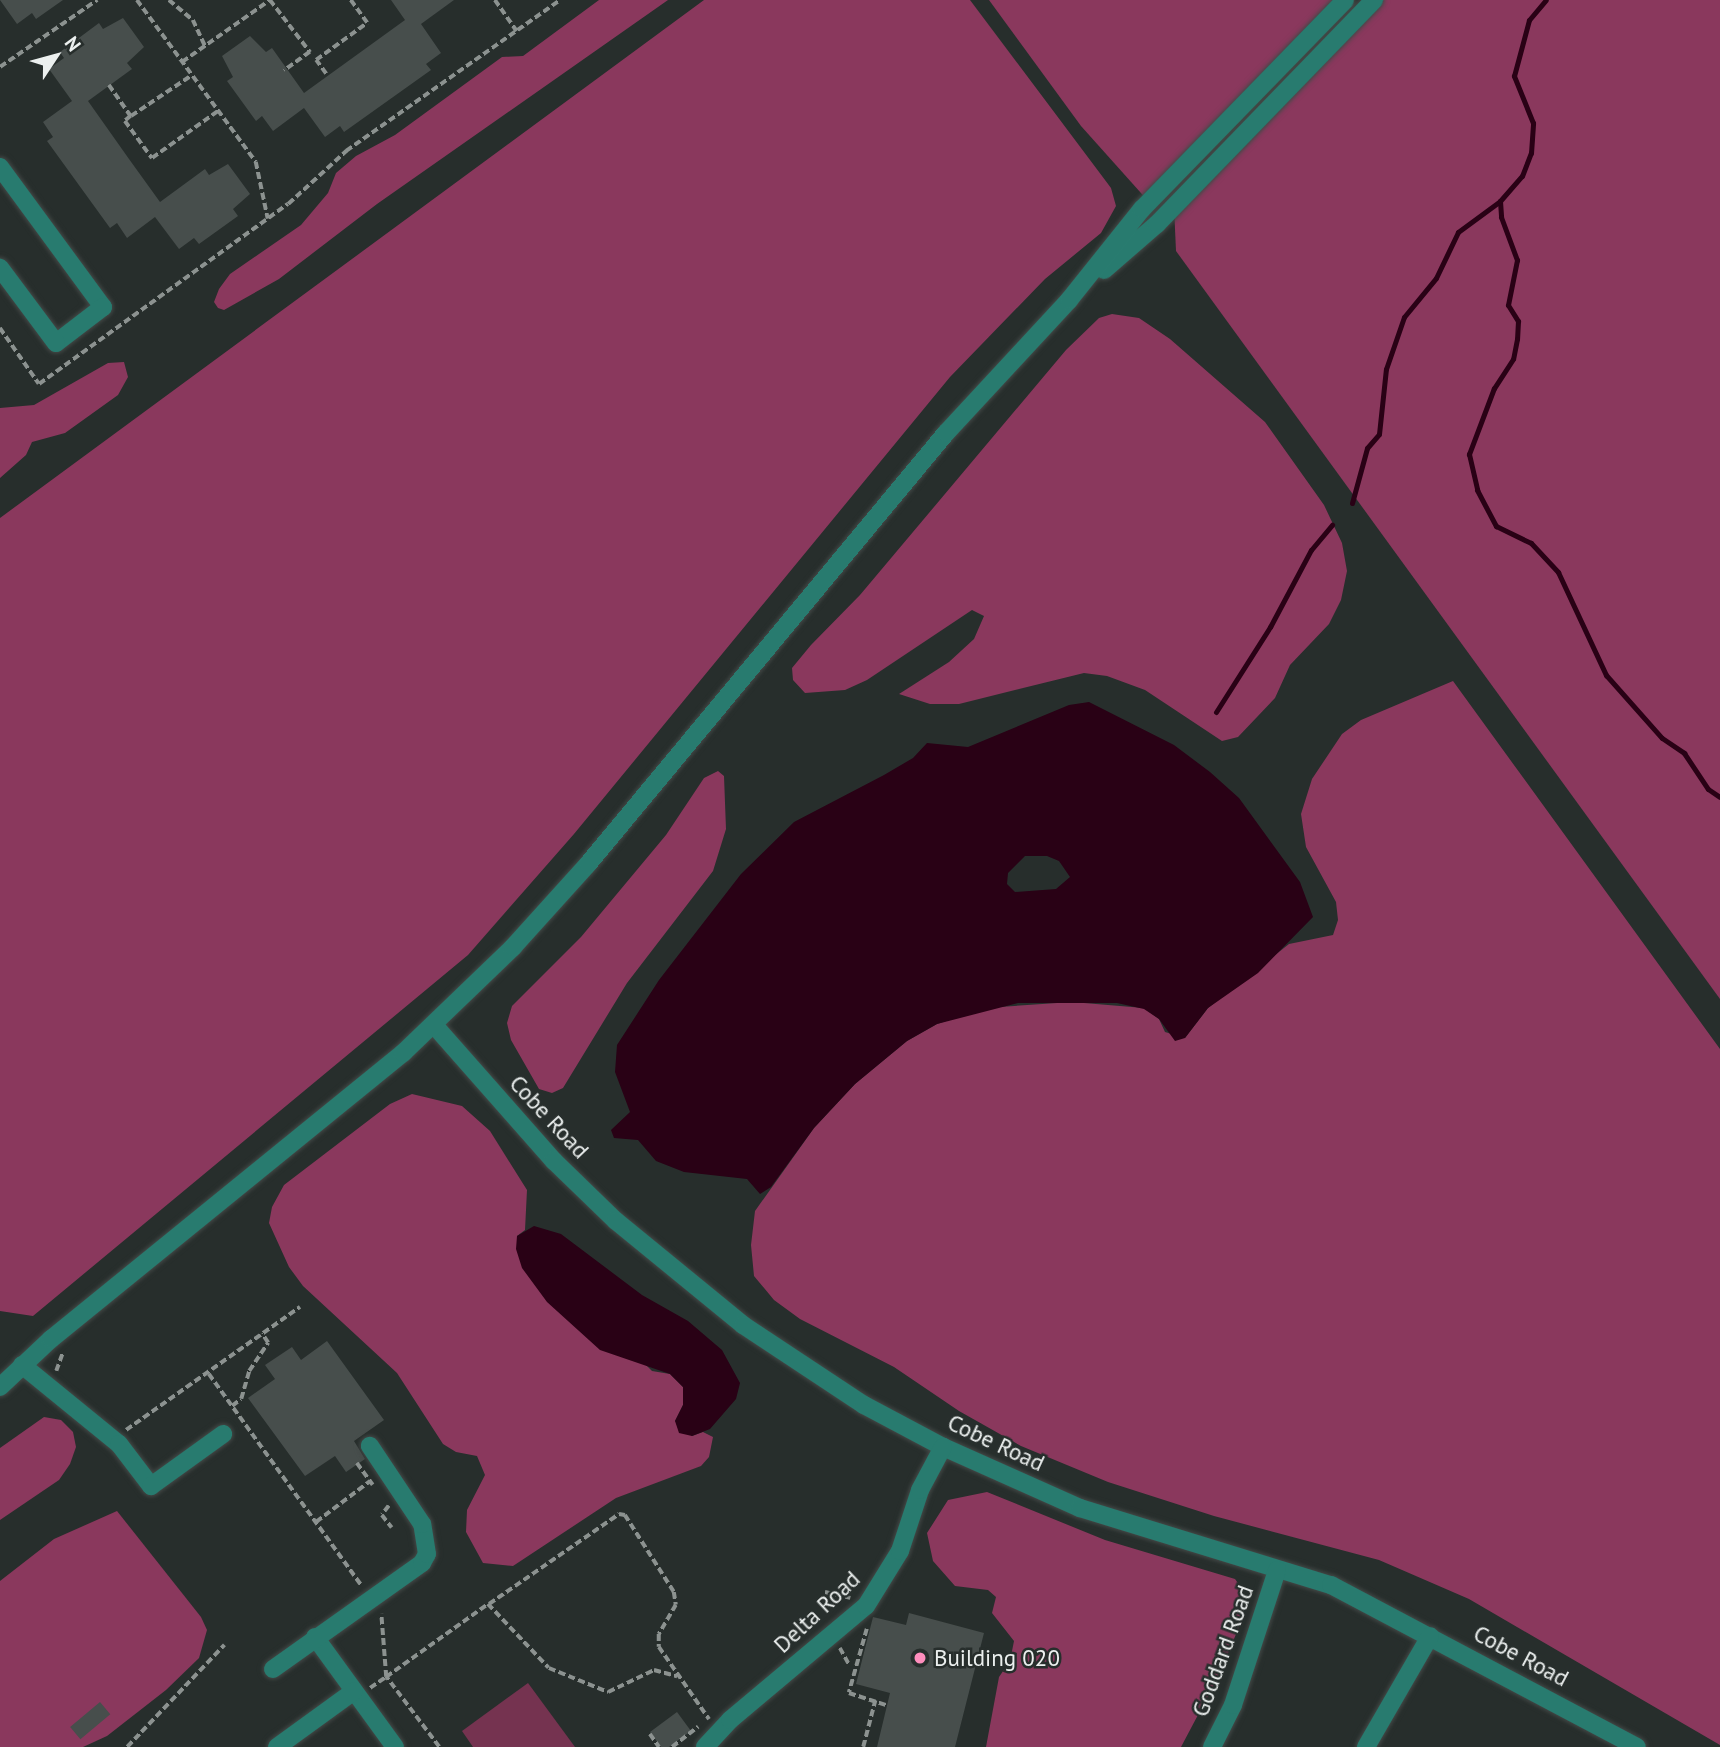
<!DOCTYPE html>
<style>
body{margin:0}
#map{position:relative;width:1720px;height:1747px;overflow:hidden;background:#272e2c;font-family:"PT Sans",sans-serif}
div>[style]{position:absolute}
[style*='--x']{left:calc(var(--x)*1px);top:calc(var(--y)*1px);width:calc(var(--w)*1px);rotate:calc(var(--a)*1deg)}
.green>*{inset:0;background:#753350}
.forest>*{inset:0;background:#8a385d}
.water>*{inset:0;background:#290115}
.stream>*{height:5px;margin:-2.5px;padding:0 2.5px;transform-origin:2.5px;border-radius:2.5px;background:#290115}
.building>*{inset:0;background:#474e4c;transform-origin:0 0}
.path>*{height:3.5px;margin-top:-1.75px;transform-origin:0;background:repeating-linear-gradient(90deg,#8c9290 0 7px,transparent 0 10.5px)}
.roads{filter:drop-shadow(0 0 2px #434947) drop-shadow(0 0 2px #434947)}
.minor>*{height:18px;margin:-9px;padding:0 9px;transform-origin:9px;border-radius:9px;background:#287b6f}
.dots>*{width:19px;height:19px;translate:-50% -50%;box-sizing:border-box;border:4px solid #272e2c;border-radius:50%}
span{translate:-50% -50%;white-space:nowrap;text-align:center;line-height:1.15;-webkit-text-stroke:5px #272e2c;paint-order:stroke}
.street-label{font-size:23px;color:#ecf0ef}
.poi-label{font-size:23px;color:#ecf0ef}
.left{translate:0 -50%;text-align:left}
.north{position:absolute;left:21px;top:21px;width:70px;height:70px;-webkit-text-stroke:5px #272e2c;paint-order:stroke;rotate:54deg;font-size:19px;font-weight:700;line-height:28px;text-align:center;color:#ecf0ef}
.north::after{content:'';display:block;margin:auto;width:24px;height:32px;background:#ecf0ef;clip-path:polygon(50% 0,100% 100%,50% 72%,0 100%)}
</style>
<div id="map">
<div class="green">
<i style="clip-path:polygon(528px 1683px,575px 1747px,473px 1747px,462px 1731px)"></i>
</div>
<div class="forest">
<i style="clip-path:polygon(599px 0,668px 0,377px 204px,279px 279px,224px 310px,218px 308px,214px 302px,219px 289px,230px 274px,301px 225px,328px 193px,336px 173px,356px 156px,395px 135px,502px 57px,523px 56px)"></i>
<i style="clip-path:polygon(704px 0,970px 0,1111px 188px,1116px 206px,1101px 233px,1045px 279px,950px 377px,574px 834px,468px 955px,33px 1316px,0 1311px,0 518px)"></i>
<i style="clip-path:polygon(989px 0,1345px 0,1149px 202px,1081px 126px)"></i>
<i style="clip-path:polygon(1374px 0,1720px 0,1720px 999px,1176px 251px,1174px 207px)"></i>
<i style="clip-path:polygon(1112px 314px,1139px 318px,1170px 339px,1265px 422px,1324px 505px,1342px 543px,1347px 571px,1341px 600px,1329px 624px,1290px 665px,1275px 698px,1238px 737px,1222px 741px,1145px 690px,1107px 676px,1084px 673px,959px 704px,930px 704px,899px 694px,949px 662px,974px 639px,984px 616px,972px 610px,867px 680px,845px 690px,805px 693px,793px 680px,792px 668px,811px 645px,860px 595px,1066px 350px,1099px 318px)"></i>
<i style="clip-path:polygon(124px 362px,128px 377px,118px 395px,65px 433px,32px 442px,26px 455px,0 478px,0 408px,34px 405px,108px 363px)"></i>
<i style="clip-path:polygon(1453px 681px,1720px 1049px,1720px 1745px,1469px 1599px,1379px 1560px,1214px 1516px,1108px 1482px,1021px 1446px,959px 1411px,894px 1367px,800px 1319px,774px 1300px,754px 1276px,751px 1245px,755px 1211px,814px 1128px,855px 1084px,907px 1041px,937px 1024px,985px 1008px,1072px 1002px,1144px 1008px,1159px 1019px,1165px 1032px,1185px 1038px,1208px 1008px,1289px 944px,1333px 935px,1338px 920px,1336px 902px,1306px 847px,1301px 814px,1312px 779px,1342px 734px,1361px 720px)"></i>
<i style="clip-path:polygon(718px 771px,724px 776px,726px 829px,713px 871px,627px 983px,563px 1088px,552px 1093px,539px 1089px,511px 1040px,507px 1023px,512px 1006px,581px 937px,666px 835px,704px 778px)"></i>
<i style="clip-path:polygon(412px 1094px,462px 1106px,490px 1131px,527px 1190px,525px 1230px,517px 1236px,652px 1371px,670px 1374px,683px 1387px,683px 1405px,675px 1421px,692px 1436px,703px 1432px,713px 1437px,709px 1457px,701px 1466px,616px 1498px,513px 1566px,483px 1563px,466px 1532px,467px 1510px,485px 1475px,477px 1456px,456px 1452px,443px 1444px,397px 1373px,303px 1286px,289px 1267px,269px 1223px,272px 1207px,284px 1185px,390px 1104px)"></i>
<i style="clip-path:polygon(44px 1417px,61px 1420px,73px 1432px,76px 1447px,70px 1464px,59px 1480px,0 1520px,0 1448px)"></i>
<i style="clip-path:polygon(987px 1492px,1105px 1540px,1235px 1579px,1243px 1590px,1245px 1613px,1217px 1679px,1181px 1747px,986px 1747px,999px 1677px,1010px 1661px,1014px 1641px,992px 1613px,996px 1597px,988px 1590px,955px 1586px,933px 1561px,927px 1533px,948px 1500px)"></i>
<i style="clip-path:polygon(117px 1511px,201px 1617px,207px 1630px,199px 1658px,166px 1690px,107px 1736px,83px 1747px,0 1747px,0 1581px,54px 1539px)"></i>
</div>
<div class="water">
<i style="clip-path:polygon(evenodd,1089px 702px,1174px 745px,1210px 772px,1239px 798px,1300px 882px,1313px 917px,1258px 973px,1208px 1008px,1185px 1038px,1175px 1041px,1159px 1019px,1144px 1009px,1117px 1003px,1018px 1003px,937px 1024px,907px 1041px,855px 1084px,814px 1128px,771px 1187px,760px 1194px,747px 1179px,684px 1172px,656px 1161px,638px 1140px,614px 1138px,611px 1130px,630px 1112px,615px 1072px,617px 1045px,659px 980px,741px 874px,794px 822px,884px 775px,913px 758px,927px 743px,968px 747px,1069px 705px,1089px 702px,1025px 856px,1047px 856px,1059px 861px,1070px 877px,1056px 889px,1015px 892px,1007px 884px,1008px 873px,1025px 856px)"></i>
<i style="clip-path:polygon(534px 1226px,561px 1234px,642px 1295px,688px 1321px,722px 1350px,740px 1383px,736px 1399px,710px 1429px,692px 1436px,679px 1433px,675px 1421px,683px 1405px,683px 1387px,670px 1374px,600px 1350px,547px 1302px,522px 1268px,516px 1249px,517px 1236px)"></i>
</div>
<div class="stream">
<i style="--x:1500;--y:201;--w:16;--a:86"></i>
<i style="--x:1501;--y:217;--w:46;--a:69.6"></i>
<i style="--x:1517;--y:260;--w:46;--a:101.3"></i>
<i style="--x:1508;--y:305;--w:19;--a:58"></i>
<i style="--x:1518;--y:321;--w:18;--a:93"></i>
<i style="--x:1517;--y:339;--w:20;--a:101"></i>
<i style="--x:1513;--y:359;--w:35;--a:123"></i>
<i style="--x:1494;--y:388;--w:71;--a:110.7"></i>
<i style="--x:1469;--y:454;--w:37;--a:77"></i>
<i style="--x:1477;--y:490;--w:41;--a:62.2"></i>
<i style="--x:1496;--y:526;--w:39;--a:26"></i>
<i style="--x:1531;--y:543;--w:40;--a:47"></i>
<i style="--x:1558;--y:572;--w:114;--a:65"></i>
<i style="--x:1606;--y:675;--w:84;--a:48.4"></i>
<i style="--x:1662;--y:738;--w:27;--a:34"></i>
<i style="--x:1684;--y:753;--w:43;--a:56.3"></i>
<i style="--x:1708;--y:789;--w:14;--a:34"></i>
<i style="--x:1352;--y:503;--w:57;--a:-74.7"></i>
<i style="--x:1367;--y:448;--w:18;--a:-49"></i>
<i style="--x:1379;--y:434;--w:65;--a:-83.9"></i>
<i style="--x:1386;--y:369;--w:55;--a:-70.9"></i>
<i style="--x:1404;--y:317;--w:50;--a:-50.6"></i>
<i style="--x:1436;--y:278;--w:51;--a:-64.4"></i>
<i style="--x:1458;--y:232;--w:52;--a:-36.4"></i>
<i style="--x:1500;--y:201;--w:33;--a:-49"></i>
<i style="--x:1522;--y:176;--w:25;--a:-69"></i>
<i style="--x:1531;--y:153;--w:30;--a:-86"></i>
<i style="--x:1533;--y:123;--w:51;--a:-112"></i>
<i style="--x:1514;--y:76;--w:58;--a:-75"></i>
<i style="--x:1529;--y:20;--w:26;--a:-50"></i>
<i style="--x:1216;--y:712;--w:101;--a:-57.6"></i>
<i style="--x:1270;--y:627;--w:87;--a:-62"></i>
<i style="--x:1311;--y:550;--w:33;--a:-50"></i>
</div>
<div class="building">
<i style="clip-path:polygon(0 0,63px 0,36px 19px,32px 13px,17px 24px)"></i>
<i style="clip-path:polygon(391px 0,454px 0,421px 24px,441px 53px,426px 64px,431px 70px,344px 132px,340px 126px,325px 137px,304px 108px,273px 131px,262px 116px,256px 121px,227px 81px,233px 77px,222px 56px,250px 36px,266px 52px,272px 48px,304px 93px,405px 20px)"></i>
<i style="clip-path:polygon(123px 18px,144px 47px,127px 63px,132px 69px,88px 101px,129px 159px,160px 202px,205px 169px,209px 175px,228px 164px,250px 194px,233px 209px,238px 216px,199px 244px,194px 238px,179px 249px,155px 217px,127px 238px,117px 223px,110px 228px,47px 141px,53px 137px,43px 122px,72px 101px,49px 69px,64px 58px,60px 52px,99px 23px,103px 29px)"></i>
<i style="clip-path:polygon(327px 1341px,384px 1420px,354px 1441px,365px 1459px,346px 1472px,335px 1456px,305px 1476px,248px 1398px,275px 1379px,265px 1365px,292px 1347px,301px 1360px)"></i>
<i style="clip-path:polygon(909px 1613px,984px 1633px,955px 1747px,877px 1747px,890px 1693px,856px 1684px,873px 1617px,906px 1625px)"></i>
<i style="left:100px;top:1702px;width:16px;height:39px;rotate:50deg"></i>
<i style="clip-path:polygon(677px 1712px,691px 1731px,669px 1747px,661px 1747px,650px 1732px)"></i>
</div>
<div class="path">
<i style="--x:137;--y:0;--w:201;--a:53.7"></i>
<i style="--x:256;--y:162;--w:58;--a:78.1"></i>
<i style="--x:169;--y:0;--w:31;--a:40"></i>
<i style="--x:193;--y:20;--w:29;--a:65"></i>
<i style="--x:270;--y:0;--w:66;--a:52.4"></i>
<i style="--x:310;--y:52;--w:32;--a:144"></i>
<i style="--x:495;--y:0;--w:38;--a:55"></i>
<i style="--x:182;--y:62;--w:108;--a:-35.2"></i>
<i style="--x:0;--y:67;--w:118;--a:-34.6"></i>
<i style="--x:326;--y:74;--w:17;--a:-126"></i>
<i style="--x:316;--y:60;--w:63;--a:-36"></i>
<i style="--x:367;--y:23;--w:29;--a:-126"></i>
<i style="--x:109;--y:85;--w:38;--a:55"></i>
<i style="--x:131;--y:116;--w:8;--a:140"></i>
<i style="--x:125;--y:121;--w:46;--a:53.9"></i>
<i style="--x:152;--y:158;--w:81;--a:-35.5"></i>
<i style="--x:131;--y:116;--w:73;--a:-33.9"></i>
<i style="--x:0;--y:328;--w:68;--a:55.1"></i>
<i style="--x:39;--y:384;--w:307;--a:-35.9"></i>
<i style="--x:288;--y:204;--w:79;--a:-42.4"></i>
<i style="--x:346;--y:151;--w:262;--a:-35.2"></i>
<i style="--x:56;--y:1371;--w:20;--a:-70"></i>
<i style="--x:209;--y:1374;--w:260;--a:54.2"></i>
<i style="--x:232;--y:1406;--w:11;--a:-38"></i>
<i style="--x:241;--y:1399;--w:29;--a:-74"></i>
<i style="--x:249;--y:1371;--w:34;--a:-56"></i>
<i style="--x:268;--y:1343;--w:11;--a:-124"></i>
<i style="--x:126;--y:1430;--w:213;--a:-35.3"></i>
<i style="--x:357;--y:1463;--w:27;--a:54"></i>
<i style="--x:389;--y:1506;--w:11;--a:128"></i>
<i style="--x:382;--y:1515;--w:16;--a:52"></i>
<i style="--x:316;--y:1522;--w:68;--a:-37.2"></i>
<i style="--x:825;--y:1592;--w:26;--a:13"></i>
<i style="--x:489;--y:1604;--w:158;--a:-34.7"></i>
<i style="--x:619;--y:1514;--w:6;--a:9"></i>
<i style="--x:625;--y:1515;--w:91;--a:57.5"></i>
<i style="--x:674;--y:1592;--w:13;--a:81"></i>
<i style="--x:676;--y:1605;--w:34;--a:120"></i>
<i style="--x:659;--y:1634;--w:13;--a:90"></i>
<i style="--x:659;--y:1647;--w:88;--a:55.2"></i>
<i style="--x:867;--y:1629;--w:66;--a:105.7"></i>
<i style="--x:849;--y:1693;--w:40;--a:18"></i>
<i style="--x:840;--y:1648;--w:18;--a:61"></i>
<i style="--x:370;--y:1688;--w:19;--a:-35"></i>
<i style="--x:386;--y:1677;--w:63;--a:-94.5"></i>
<i style="--x:650;--y:1734;--w:16;--a:55"></i>
<i style="--x:127;--y:1747;--w:141;--a:-46.4"></i>
<i style="--x:439;--y:1747;--w:88;--a:-127.1"></i>
<i style="--x:386;--y:1677;--w:125;--a:-35.6"></i>
<i style="--x:488;--y:1604;--w:88;--a:46.4"></i>
<i style="--x:549;--y:1668;--w:64;--a:22.1"></i>
<i style="--x:608;--y:1692;--w:51;--a:-25.6"></i>
<i style="--x:654;--y:1670;--w:24;--a:15"></i>
<i style="--x:672;--y:1747;--w:33;--a:-38"></i>
<i style="--x:863;--y:1747;--w:48;--a:-75.4"></i>
</div>
<div class="roads">
<div class="minor">
<i style="--x:0;--y:167;--w:174;--a:53.7"></i>
<i style="--x:103;--y:307;--w:59;--a:142.5"></i>
<i style="--x:56;--y:343;--w:94;--a:-126.7"></i>
<i style="--x:1104;--y:270;--w:70;--a:-41"></i>
<i style="--x:1157;--y:224;--w:312;--a:-45.9"></i>
<i style="--x:434;--y:1025;--w:181;--a:48.6"></i>
<i style="--x:554;--y:1161;--w:86;--a:44.1"></i>
<i style="--x:616;--y:1221;--w:164;--a:39.3"></i>
<i style="--x:743;--y:1325;--w:145;--a:33.5"></i>
<i style="--x:864;--y:1405;--w:89;--a:28"></i>
<i style="--x:943;--y:1447;--w:150;--a:24"></i>
<i style="--x:1080;--y:1508;--w:263;--a:17.1"></i>
<i style="--x:1331;--y:1585;--w:346;--a:27.9"></i>
<i style="--x:22;--y:1365;--w:125;--a:39.2"></i>
<i style="--x:119;--y:1444;--w:53;--a:52.7"></i>
<i style="--x:151;--y:1486;--w:89;--a:-35.8"></i>
<i style="--x:0;--y:1387;--w:70;--a:-43.3"></i>
<i style="--x:51;--y:1339;--w:454;--a:-39.1"></i>
<i style="--x:403;--y:1053;--w:153;--a:-43.9"></i>
<i style="--x:513;--y:947;--w:112;--a:-47.9"></i>
<i style="--x:588;--y:864;--w:560;--a:-50.29"></i>
<i style="--x:946;--y:433;--w:181;--a:-47.2"></i>
<i style="--x:1069;--y:300;--w:117;--a:-51.3"></i>
<i style="--x:1142;--y:209;--w:291;--a:-45.8"></i>
<i style="--x:315;--y:1637;--w:136;--a:54"></i>
<i style="--x:273;--y:1669;--w:183;--a:-35.4"></i>
<i style="--x:422;--y:1563;--w:10;--a:-61"></i>
<i style="--x:427;--y:1554;--w:30;--a:-99"></i>
<i style="--x:422;--y:1524;--w:94;--a:-123.7"></i>
<i style="--x:277;--y:1747;--w:95;--a:-36"></i>
<i style="--x:705;--y:1747;--w:37;--a:-47"></i>
<i style="--x:730;--y:1720;--w:177;--a:-40"></i>
<i style="--x:866;--y:1606;--w:65;--a:-58.3"></i>
<i style="--x:900;--y:1551;--w:64;--a:-71.8"></i>
<i style="--x:920;--y:1490;--w:49;--a:-61.9"></i>
<i style="--x:1212;--y:1747;--w:47;--a:-63.4"></i>
<i style="--x:1233;--y:1705;--w:142;--a:-71.9"></i>
<i style="--x:1366;--y:1747;--w:128;--a:-60"></i>
</div>
</div>
<div class="dots">
<i style="left:920px;top:1658px;background:#fe8ebd"></i>
</div>
<div class="street-label">
<span style="left:549px;top:1117px;rotate:47deg">Cobe Road</span>
<span style="left:996px;top:1443px;rotate:25deg">Cobe Road</span>
<span style="left:817px;top:1612px;rotate:-43deg">Delta Road</span>
<span style="left:1223px;top:1651px;rotate:-70deg">Goddard Road</span>
<span style="left:1521px;top:1656px;rotate:28deg">Cobe Road</span>
</div>
<div class="poi-label">
<span class="left" style="left:934px;top:1658px">Building 020</span>
</div>
<div class="north">N</div>
</div>
